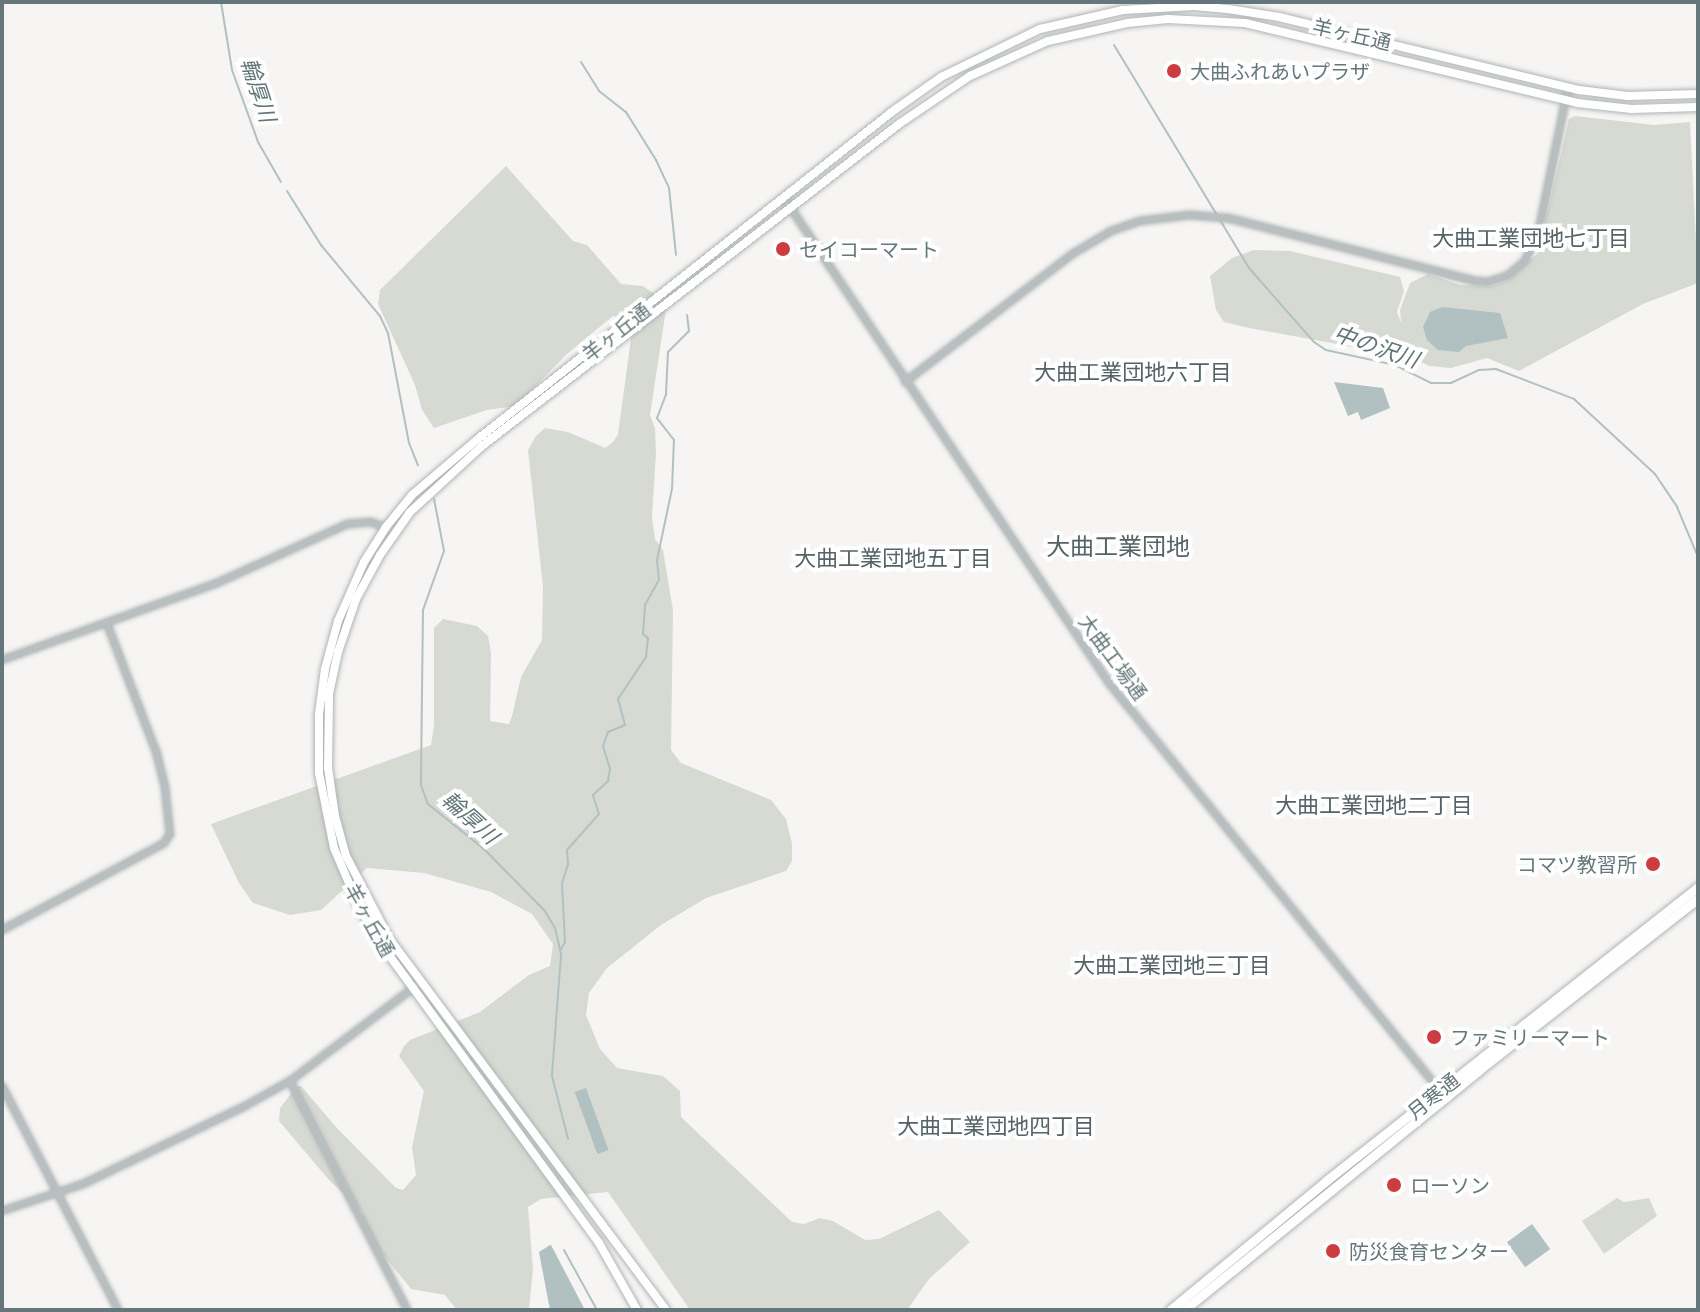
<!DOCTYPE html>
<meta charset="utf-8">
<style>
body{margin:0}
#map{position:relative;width:1700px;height:1312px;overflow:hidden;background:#f6f5f3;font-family:"Asap Condensed","Noto Sans JP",sans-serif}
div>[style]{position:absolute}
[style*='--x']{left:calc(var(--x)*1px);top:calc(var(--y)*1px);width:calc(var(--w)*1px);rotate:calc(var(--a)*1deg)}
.green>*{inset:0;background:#d7dad3}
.water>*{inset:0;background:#b1c1c1;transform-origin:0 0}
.stream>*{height:2px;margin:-1px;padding:0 1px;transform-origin:1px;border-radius:1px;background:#b1c1c1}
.roads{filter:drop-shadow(0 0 2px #afb5b6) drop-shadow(0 0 2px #afb5b6)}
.minor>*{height:6px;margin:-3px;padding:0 3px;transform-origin:3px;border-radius:3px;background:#b9bfc0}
.major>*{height:8px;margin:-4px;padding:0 4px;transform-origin:4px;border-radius:4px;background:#fff}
.highway>*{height:9px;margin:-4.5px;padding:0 4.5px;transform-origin:4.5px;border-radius:4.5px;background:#fff}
.dots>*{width:22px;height:22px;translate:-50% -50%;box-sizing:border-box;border:4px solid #fff;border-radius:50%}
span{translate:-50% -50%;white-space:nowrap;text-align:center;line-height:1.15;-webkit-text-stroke:8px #fff;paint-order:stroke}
.street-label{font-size:20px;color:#65777a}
.poi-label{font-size:20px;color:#65777a}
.left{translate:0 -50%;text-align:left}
.right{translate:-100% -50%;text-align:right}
.water-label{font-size:22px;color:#5f7676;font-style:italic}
.neighbourhood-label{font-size:22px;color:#566366}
.quarter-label{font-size:24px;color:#566366}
.frame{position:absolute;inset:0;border:4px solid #65777a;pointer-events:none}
</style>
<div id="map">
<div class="green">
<i style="clip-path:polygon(1575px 116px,1654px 125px,1690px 122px,1698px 283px,1643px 304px,1519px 371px,1487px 358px,1451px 368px,1429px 366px,1403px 353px,1404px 344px,1389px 351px,1375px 351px,1249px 328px,1224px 322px,1216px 310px,1210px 276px,1232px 258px,1254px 250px,1290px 251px,1400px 277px,1404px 291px,1397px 312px,1401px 323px,1400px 310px,1410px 283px,1428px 274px,1460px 285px,1491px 286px,1507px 281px,1538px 253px,1569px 119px)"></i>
<i style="clip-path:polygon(506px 166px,573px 241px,587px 245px,621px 284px,643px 286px,667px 303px,650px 415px,655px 428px,656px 453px,652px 518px,655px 539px,663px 550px,673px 610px,671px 750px,681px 763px,771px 800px,786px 819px,792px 843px,792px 861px,786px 871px,706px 898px,661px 925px,607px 968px,589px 993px,586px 1015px,600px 1049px,617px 1068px,663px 1076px,680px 1091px,681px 1117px,792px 1222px,804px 1224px,820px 1218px,833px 1221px,865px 1240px,879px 1239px,939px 1210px,970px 1242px,929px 1279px,907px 1310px,690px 1310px,608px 1192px,541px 1199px,528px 1207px,533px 1269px,529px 1310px,457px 1310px,445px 1295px,411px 1289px,368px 1236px,362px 1211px,329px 1180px,279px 1121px,280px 1108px,297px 1086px,301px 1086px,336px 1127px,396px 1188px,403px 1190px,416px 1175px,412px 1147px,424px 1091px,399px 1056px,404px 1046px,410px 1040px,480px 1012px,529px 975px,550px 966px,553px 944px,532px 914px,491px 892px,424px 873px,367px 868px,321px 910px,290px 915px,253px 903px,239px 883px,211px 824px,431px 745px,434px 725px,434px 628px,443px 619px,477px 626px,488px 636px,491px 653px,490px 721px,509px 724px,512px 716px,521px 677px,542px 640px,543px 587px,528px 450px,536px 436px,545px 428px,568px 432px,605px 448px,613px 442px,618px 434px,632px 331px,625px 318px,613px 316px,567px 354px,516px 406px,487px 410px,434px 428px,422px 410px,415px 385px,378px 304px,380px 290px)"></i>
<i style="clip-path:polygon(1617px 1198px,1624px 1202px,1649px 1198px,1657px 1216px,1604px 1254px,1582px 1221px)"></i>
</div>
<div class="water">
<i style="clip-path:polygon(1442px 307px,1500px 313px,1508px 338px,1466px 346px,1459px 352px,1438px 350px,1427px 340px,1423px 327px,1430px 312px)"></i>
<i style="clip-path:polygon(1334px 382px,1383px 388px,1390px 408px,1361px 420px,1358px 412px,1348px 416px)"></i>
<i style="left:586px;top:1088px;width:66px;height:12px;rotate:70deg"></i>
<i style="left:1532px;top:1224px;width:31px;height:31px;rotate:54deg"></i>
<i style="clip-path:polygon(550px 1245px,551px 1245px,585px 1310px,550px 1310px,539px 1252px)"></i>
</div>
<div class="stream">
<i style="--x:221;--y:2;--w:69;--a:80.8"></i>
<i style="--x:232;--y:70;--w:77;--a:70.1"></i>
<i style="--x:258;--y:142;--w:46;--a:60.1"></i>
<i style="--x:1114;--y:45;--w:199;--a:58.8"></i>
<i style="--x:581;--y:62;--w:34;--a:58"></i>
<i style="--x:599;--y:91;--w:34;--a:38"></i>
<i style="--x:626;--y:112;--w:57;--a:58"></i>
<i style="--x:656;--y:160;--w:31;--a:65"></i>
<i style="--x:669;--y:188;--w:67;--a:84"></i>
<i style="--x:287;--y:191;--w:64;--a:57.8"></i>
<i style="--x:321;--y:245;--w:92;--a:50.3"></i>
<i style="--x:380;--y:316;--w:19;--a:65"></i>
<i style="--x:388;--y:333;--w:112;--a:79.2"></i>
<i style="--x:409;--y:443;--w:24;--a:68"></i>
<i style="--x:1220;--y:220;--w:56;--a:58.9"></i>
<i style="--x:1249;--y:268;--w:98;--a:48.7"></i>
<i style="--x:1314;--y:342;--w:14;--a:34"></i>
<i style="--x:1326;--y:350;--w:71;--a:12.3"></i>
<i style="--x:1395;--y:365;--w:40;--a:26.6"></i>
<i style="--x:1431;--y:383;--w:20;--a:0"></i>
<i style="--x:1451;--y:383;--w:31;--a:-25"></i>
<i style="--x:1479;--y:370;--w:17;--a:-3"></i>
<i style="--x:1496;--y:369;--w:84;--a:21"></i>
<i style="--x:1574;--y:399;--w:110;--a:42.8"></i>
<i style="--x:1655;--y:474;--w:40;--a:56"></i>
<i style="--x:1677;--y:507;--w:54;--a:67.2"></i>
<i style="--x:434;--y:499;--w:53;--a:79.1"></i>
<i style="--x:444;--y:551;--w:63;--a:109.6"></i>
<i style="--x:423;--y:610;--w:175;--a:90.7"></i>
<i style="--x:421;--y:785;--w:20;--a:70"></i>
<i style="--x:428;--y:804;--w:72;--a:38.8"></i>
<i style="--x:484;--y:849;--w:87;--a:45.5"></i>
<i style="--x:545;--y:911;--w:20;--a:60"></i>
<i style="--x:555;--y:928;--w:28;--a:77"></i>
<i style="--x:561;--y:955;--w:121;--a:94.3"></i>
<i style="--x:552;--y:1076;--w:65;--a:75.7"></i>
<i style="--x:561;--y:949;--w:8;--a:-60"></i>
<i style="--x:565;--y:942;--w:59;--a:-92.9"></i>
<i style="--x:562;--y:883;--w:20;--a:-72"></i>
<i style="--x:568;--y:864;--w:14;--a:-94"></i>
<i style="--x:567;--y:850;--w:48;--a:-48.4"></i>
<i style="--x:599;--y:814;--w:20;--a:-108"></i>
<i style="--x:593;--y:795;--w:21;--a:-43"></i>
<i style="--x:608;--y:781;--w:12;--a:-81"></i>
<i style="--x:610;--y:769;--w:24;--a:-107"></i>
<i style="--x:603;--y:746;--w:15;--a:-70"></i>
<i style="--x:608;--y:732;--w:18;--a:-22"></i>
<i style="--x:625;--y:725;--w:27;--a:-105"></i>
<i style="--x:618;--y:699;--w:50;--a:-56.3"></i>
<i style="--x:646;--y:657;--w:19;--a:-84"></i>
<i style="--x:648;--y:638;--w:6;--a:-141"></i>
<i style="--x:643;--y:634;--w:29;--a:-86"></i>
<i style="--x:645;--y:605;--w:29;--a:-61"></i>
<i style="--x:659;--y:580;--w:20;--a:-96"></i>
<i style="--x:657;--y:560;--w:73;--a:-78.1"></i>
<i style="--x:672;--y:489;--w:49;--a:-87.7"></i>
<i style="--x:674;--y:440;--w:28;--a:-128"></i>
<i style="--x:657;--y:418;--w:26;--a:-69"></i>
<i style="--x:666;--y:394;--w:42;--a:-87.3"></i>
<i style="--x:668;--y:352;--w:30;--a:-45"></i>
<i style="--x:689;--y:331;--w:16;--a:-97"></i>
<i style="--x:564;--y:1250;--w:68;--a:61.2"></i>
</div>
<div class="roads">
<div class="minor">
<i style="--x:784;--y:198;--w:584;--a:56.17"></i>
<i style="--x:1109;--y:683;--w:527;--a:50.93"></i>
<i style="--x:905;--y:382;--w:213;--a:-37.4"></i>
<i style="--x:1074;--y:253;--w:43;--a:-30.7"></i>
<i style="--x:1111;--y:231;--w:31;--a:-19"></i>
<i style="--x:1140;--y:221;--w:50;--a:-6.8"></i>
<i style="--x:1190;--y:215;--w:38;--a:5"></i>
<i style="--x:1228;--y:218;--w:255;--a:14.3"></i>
<i style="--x:1475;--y:281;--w:13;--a:4"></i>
<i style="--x:1488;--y:282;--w:20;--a:-18"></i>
<i style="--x:1507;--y:276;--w:23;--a:-40"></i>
<i style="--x:1525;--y:261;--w:34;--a:-66"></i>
<i style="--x:1539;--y:230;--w:146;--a:-78.5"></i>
<i style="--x:2;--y:660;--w:228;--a:-19.7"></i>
<i style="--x:217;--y:583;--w:143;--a:-24.4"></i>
<i style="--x:347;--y:524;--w:24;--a:-5"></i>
<i style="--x:371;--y:522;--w:27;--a:20"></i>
<i style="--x:2;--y:930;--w:184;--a:-28.2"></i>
<i style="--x:164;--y:843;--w:11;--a:-56"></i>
<i style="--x:170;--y:834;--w:47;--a:-96.1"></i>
<i style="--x:165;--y:787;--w:34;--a:-104"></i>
<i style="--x:157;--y:754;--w:139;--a:-111"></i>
<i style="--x:290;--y:1081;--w:257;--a:62.9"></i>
<i style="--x:2;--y:1086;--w:252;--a:62.6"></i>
<i style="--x:2;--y:1211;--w:85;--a:-18.4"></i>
<i style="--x:83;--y:1184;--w:180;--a:-25.7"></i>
<i style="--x:245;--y:1106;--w:51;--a:-29.1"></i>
<i style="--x:290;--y:1081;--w:164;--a:-37.1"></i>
</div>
<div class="major">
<i style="--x:637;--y:1310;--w:77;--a:-119.6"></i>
<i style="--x:599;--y:1243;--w:364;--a:-126.1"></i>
<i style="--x:385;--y:949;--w:47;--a:-122"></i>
<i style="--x:360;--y:909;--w:66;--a:-113.1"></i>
<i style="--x:334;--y:848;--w:76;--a:-101.3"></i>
<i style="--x:319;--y:773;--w:59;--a:-90"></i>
<i style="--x:319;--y:714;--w:45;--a:-82.4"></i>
<i style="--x:325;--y:669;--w:50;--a:-74.8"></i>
<i style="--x:338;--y:621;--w:64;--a:-66.2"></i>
<i style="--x:364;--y:562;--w:41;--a:-57.8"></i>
<i style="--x:386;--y:527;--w:41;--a:-50.9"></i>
<i style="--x:412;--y:495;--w:88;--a:-40.4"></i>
<i style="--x:479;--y:438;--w:528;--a:-38.3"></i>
<i style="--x:893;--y:111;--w:59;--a:-35.3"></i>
<i style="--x:941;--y:77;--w:110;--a:-25.9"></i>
<i style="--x:1040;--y:29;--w:85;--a:-12.9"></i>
<i style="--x:1123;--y:10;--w:71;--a:-3.2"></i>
<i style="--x:1194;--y:6;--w:34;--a:5"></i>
<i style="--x:1228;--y:9;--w:52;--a:8.9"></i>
<i style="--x:1279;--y:17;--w:309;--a:13.7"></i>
<i style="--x:1579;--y:90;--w:49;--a:7"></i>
<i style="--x:1628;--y:96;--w:70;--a:-1.6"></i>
<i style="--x:666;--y:1310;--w:462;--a:-126.7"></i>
<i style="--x:390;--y:940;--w:95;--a:-117.6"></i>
<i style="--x:346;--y:856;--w:41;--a:-105.4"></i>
<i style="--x:335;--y:816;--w:49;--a:-98.3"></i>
<i style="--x:328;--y:768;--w:74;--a:-89.2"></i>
<i style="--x:329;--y:694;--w:43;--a:-77.9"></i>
<i style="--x:338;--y:652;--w:56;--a:-71.2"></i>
<i style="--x:356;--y:599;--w:50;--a:-61.4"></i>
<i style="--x:380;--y:555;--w:52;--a:-55.1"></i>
<i style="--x:410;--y:512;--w:98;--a:-42.5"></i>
<i style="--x:482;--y:446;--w:527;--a:-37.67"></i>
<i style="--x:899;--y:124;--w:86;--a:-34.1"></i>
<i style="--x:970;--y:76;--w:85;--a:-24.2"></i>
<i style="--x:1048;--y:41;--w:81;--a:-12.8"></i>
<i style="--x:1127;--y:23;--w:41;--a:-5.6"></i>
<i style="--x:1168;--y:19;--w:77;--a:3"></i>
<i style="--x:1245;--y:23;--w:342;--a:13.5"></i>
<i style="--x:1577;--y:103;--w:55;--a:6.2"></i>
<i style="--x:1632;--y:109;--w:66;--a:-1.7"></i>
</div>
<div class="highway">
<i style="--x:1170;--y:1310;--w:204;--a:-39.6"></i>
<i style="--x:1327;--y:1180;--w:473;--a:-38.3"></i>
<i style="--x:1184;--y:1310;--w:380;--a:-39.1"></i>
<i style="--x:1479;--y:1070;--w:278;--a:-38.1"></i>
</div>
</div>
<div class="dots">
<i style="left:1174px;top:71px;background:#cd3c40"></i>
<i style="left:783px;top:249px;background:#cd3c40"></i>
<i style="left:1653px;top:864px;background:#cd3c40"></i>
<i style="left:1434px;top:1037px;background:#cd3c40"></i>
<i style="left:1394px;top:1185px;background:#cd3c40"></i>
<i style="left:1333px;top:1251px;background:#cd3c40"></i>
</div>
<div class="street-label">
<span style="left:1352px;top:34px;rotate:13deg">羊ヶ丘通</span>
<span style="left:616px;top:332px;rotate:-38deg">羊ヶ丘通</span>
<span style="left:1113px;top:657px;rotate:54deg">大曲工場通</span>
<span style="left:370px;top:920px;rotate:61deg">羊ヶ丘通</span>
<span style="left:1433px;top:1096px;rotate:-39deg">月寒通</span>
</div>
<div class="poi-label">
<span class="left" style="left:1190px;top:71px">大曲ふれあいプラザ</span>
<span class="left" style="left:799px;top:249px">セイコーマート</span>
<span class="right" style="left:1637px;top:864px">コマツ教習所</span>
<span class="left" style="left:1450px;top:1037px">ファミリーマート</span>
<span class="left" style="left:1410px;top:1185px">ローソン</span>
<span class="left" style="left:1349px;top:1251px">防災食育センター</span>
</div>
<div class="water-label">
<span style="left:258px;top:90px;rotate:72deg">輪厚川</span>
<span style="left:1376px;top:347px;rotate:19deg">中の沢川</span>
<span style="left:470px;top:818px;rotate:42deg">輪厚川</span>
</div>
<div class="neighbourhood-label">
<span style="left:1531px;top:239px">大曲工業団地七丁目</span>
<span style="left:1133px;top:373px">大曲工業団地六丁目</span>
<span style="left:893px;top:559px">大曲工業団地五丁目</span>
<span style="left:1374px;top:806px">大曲工業団地二丁目</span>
<span style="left:1172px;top:966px">大曲工業団地三丁目</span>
<span style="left:996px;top:1127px">大曲工業団地四丁目</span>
</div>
<div class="quarter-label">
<span style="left:1118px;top:547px">大曲工業団地</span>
</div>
<div class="frame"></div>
</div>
